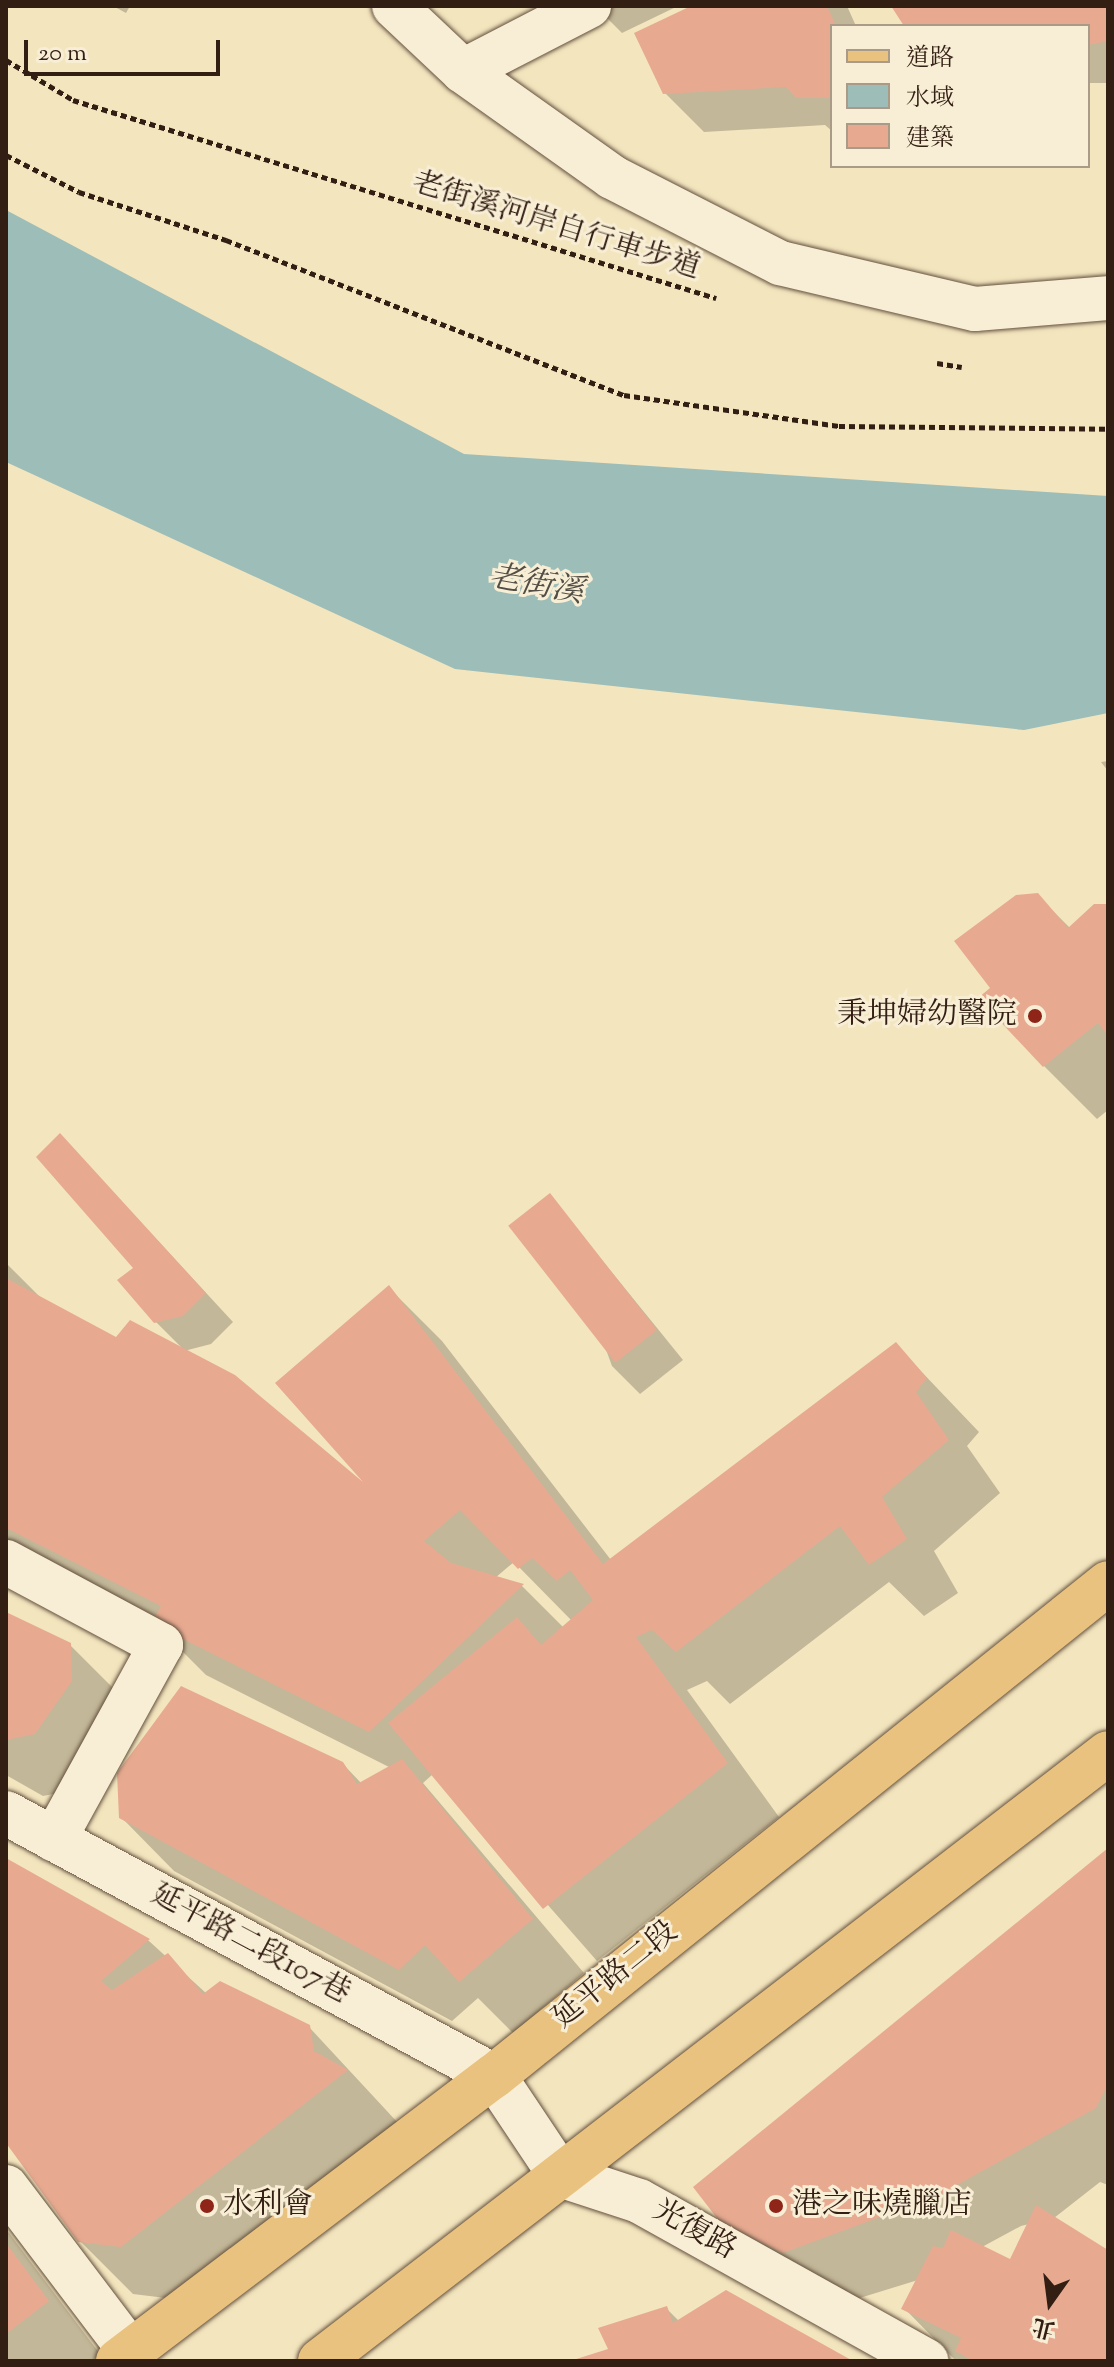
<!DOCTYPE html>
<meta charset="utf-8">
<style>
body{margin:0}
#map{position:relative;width:1114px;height:2367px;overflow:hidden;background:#f3e5be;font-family:"Sorts Mill Goudy","Noto Serif TC",serif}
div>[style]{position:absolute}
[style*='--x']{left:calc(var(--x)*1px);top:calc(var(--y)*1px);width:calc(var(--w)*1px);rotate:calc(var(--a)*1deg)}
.water>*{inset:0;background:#9dbdb8}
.shadow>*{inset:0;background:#0003}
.building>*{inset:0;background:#e7aa91;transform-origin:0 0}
.path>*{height:5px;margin-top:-2.5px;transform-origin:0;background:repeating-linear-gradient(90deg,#331e13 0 6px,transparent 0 10px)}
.roads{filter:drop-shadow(0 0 2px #63503e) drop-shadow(0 0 2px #63503e)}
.minor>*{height:44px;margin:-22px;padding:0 22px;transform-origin:22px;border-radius:22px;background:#f7eed5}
.major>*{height:44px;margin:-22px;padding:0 22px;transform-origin:22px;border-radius:22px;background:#eac27f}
.dots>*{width:22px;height:22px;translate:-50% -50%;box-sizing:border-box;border:4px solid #f7eed5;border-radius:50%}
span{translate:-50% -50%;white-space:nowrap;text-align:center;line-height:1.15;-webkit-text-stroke:6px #f7eed5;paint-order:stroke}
.street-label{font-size:30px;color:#331e13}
.poi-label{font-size:30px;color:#331e13}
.right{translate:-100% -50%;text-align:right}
.left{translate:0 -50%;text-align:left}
.water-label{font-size:32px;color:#534e45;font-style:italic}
.frame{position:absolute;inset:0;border:8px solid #331e13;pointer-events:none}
.legend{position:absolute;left:830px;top:24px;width:260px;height:144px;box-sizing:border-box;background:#f7eed5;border:2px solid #a99b87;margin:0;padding:10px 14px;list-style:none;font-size:24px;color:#331e13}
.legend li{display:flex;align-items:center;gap:16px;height:40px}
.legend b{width:40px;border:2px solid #a99b87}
.north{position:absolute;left:1010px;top:2263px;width:80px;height:80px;-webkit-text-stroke:6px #f7eed5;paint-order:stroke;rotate:194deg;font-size:22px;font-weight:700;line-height:32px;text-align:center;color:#331e13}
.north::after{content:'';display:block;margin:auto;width:28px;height:36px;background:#331e13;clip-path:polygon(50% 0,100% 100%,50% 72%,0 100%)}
.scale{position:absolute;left:24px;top:40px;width:196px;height:36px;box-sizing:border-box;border:4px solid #331e13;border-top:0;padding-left:10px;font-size:24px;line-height:28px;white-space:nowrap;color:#331e13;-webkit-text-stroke:6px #f7eed5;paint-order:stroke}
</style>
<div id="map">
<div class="water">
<i style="clip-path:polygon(6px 210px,464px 454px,1108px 496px,1108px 713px,1024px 730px,455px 669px,6px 462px)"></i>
</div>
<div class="shadow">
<i style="clip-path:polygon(113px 6px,130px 6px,126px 13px)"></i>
<i style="clip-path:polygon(595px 6px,678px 6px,622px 33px)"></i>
<i style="clip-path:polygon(696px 6px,847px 6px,856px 26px,832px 26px,832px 131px,825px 125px,704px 132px,665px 93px)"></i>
<i style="clip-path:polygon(893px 6px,1108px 6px,1108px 83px,1088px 83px,1088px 26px,907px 26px)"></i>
<i style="clip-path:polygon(1108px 761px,1108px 771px,1101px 762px)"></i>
<i style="clip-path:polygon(1037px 895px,1070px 928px,1108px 906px,1108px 1110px,1097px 1119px,1044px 1066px,992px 988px)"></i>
<i style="clip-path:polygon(evenodd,60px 1135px,233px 1322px,211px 1344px,184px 1351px,364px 1486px,389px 1288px,442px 1341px,611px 1560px,896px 1345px,979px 1432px,967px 1446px,1000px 1493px,934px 1551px,958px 1593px,924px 1616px,889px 1582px,730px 1704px,707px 1681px,687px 1690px,779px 1817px,597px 1961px,433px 1774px,423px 1783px,584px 1973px,513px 2033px,478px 1998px,452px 2021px,174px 1871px,121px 1817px,342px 1763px,362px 1784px,391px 1768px,206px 1675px,163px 1632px,6px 1553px,6px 1263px,42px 1299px,116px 1340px,182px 1348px,156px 1322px,136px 1268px,60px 1135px,514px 1562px,572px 1621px,564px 1628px,522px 1586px,495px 1578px,514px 1562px)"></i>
<i style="clip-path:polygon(550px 1196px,683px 1360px,640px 1394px,612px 1366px)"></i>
<i style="clip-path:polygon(6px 1614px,70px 1645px,123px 1698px,88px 1787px,43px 1796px,6px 1775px)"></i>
<i style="clip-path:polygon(evenodd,1108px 1851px,1108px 2185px,1100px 2182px,1054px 2218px,1108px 2251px,1108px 2361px,956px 2361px,904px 2308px,918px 2280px,837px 2305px,722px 2221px,1108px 1851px,1029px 2224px,1011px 2262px,982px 2247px,1021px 2226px,1029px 2224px)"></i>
<i style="clip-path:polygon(6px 1860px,149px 1941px,207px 1994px,309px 2027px,399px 2124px,174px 2299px,133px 2294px,79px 2240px,6px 2139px)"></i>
<i style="clip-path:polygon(6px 2229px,100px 2354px,92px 2361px,6px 2361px)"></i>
<i style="clip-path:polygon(667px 2309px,679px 2321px,849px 2361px,574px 2361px,611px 2350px)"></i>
</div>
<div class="building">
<i style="clip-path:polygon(691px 6px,827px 6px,836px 26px,832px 98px,796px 98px,786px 87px,663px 94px,634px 33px)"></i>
<i style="clip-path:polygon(891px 6px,1108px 6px,1108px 41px,1088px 45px,1088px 26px,904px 26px)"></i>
<i style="clip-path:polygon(1038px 893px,1068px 928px,1094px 904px,1108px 904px,1108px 1036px,1098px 1023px,1043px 1067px,978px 998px,990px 988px,954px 941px,1016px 895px)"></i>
<i style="clip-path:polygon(60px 1133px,206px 1293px,183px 1316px,154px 1323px,117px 1280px,133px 1268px,36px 1157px)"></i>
<i style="left:550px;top:1193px;width:174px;height:53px;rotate:52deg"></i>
<i style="clip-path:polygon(6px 1278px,116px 1337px,130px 1320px,235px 1375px,363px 1482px,275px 1383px,389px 1285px,603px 1564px,896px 1342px,927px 1378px,916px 1392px,949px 1440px,882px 1497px,907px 1539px,869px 1565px,840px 1526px,676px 1652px,652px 1630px,636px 1637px,728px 1763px,543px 1909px,388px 1723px,517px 1617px,541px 1645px,593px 1600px,570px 1570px,557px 1581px,532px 1558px,518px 1569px,460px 1510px,424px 1541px,451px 1563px,524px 1584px,369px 1732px,151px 1623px,161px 1606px,6px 1528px)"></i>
<i style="clip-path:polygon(6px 1612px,71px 1643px,72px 1681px,35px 1734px,6px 1740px)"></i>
<i style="clip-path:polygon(181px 1686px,343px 1762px,357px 1784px,402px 1759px,533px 1919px,459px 1982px,425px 1945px,399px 1970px,119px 1818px,117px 1773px)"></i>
<i style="clip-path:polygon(1108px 1848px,1108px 2084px,1096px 2108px,937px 2196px,783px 2253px,720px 2222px,693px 2187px)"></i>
<i style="clip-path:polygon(6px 1858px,150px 1939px,101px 1981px,112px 1990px,168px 1953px,203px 1994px,220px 1981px,310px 2025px,314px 2051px,348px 2070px,121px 2247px,78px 2242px,6px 2143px)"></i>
<i style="clip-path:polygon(1036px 2205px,1108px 2250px,1108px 2361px,973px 2361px,955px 2351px,961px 2338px,901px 2309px,933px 2246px,943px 2248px,951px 2230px,1010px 2259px)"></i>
<i style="clip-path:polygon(6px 2243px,49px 2301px,6px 2334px)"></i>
<i style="clip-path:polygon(726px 2290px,853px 2361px,570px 2361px,608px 2349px,598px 2328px,667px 2306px,673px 2323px)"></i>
</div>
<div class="path">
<i style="--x:6;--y:60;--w:78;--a:30.8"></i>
<i style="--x:73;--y:100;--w:673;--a:17.12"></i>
<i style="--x:6;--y:155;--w:82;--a:26.9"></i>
<i style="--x:79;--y:192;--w:155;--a:18.1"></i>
<i style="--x:226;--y:240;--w:427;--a:21.3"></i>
<i style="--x:624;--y:395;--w:217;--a:8.2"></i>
<i style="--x:839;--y:426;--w:269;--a:0.6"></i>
<i style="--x:937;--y:363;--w:25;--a:9"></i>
</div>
<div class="roads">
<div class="minor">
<i style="--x:394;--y:6;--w:95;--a:43.3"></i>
<i style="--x:463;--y:71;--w:183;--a:35.4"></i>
<i style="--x:612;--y:177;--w:189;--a:27.1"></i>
<i style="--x:780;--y:263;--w:200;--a:13.3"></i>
<i style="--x:975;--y:309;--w:133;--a:-4.7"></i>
<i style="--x:463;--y:71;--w:142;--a:-27.3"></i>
<i style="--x:6;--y:1562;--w:176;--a:28.2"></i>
<i style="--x:161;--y:1645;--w:222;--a:118.8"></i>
<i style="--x:6;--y:1813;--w:554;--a:28.32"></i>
<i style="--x:494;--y:2076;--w:119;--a:56.3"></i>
<i style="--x:560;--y:2175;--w:83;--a:18.2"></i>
<i style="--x:639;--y:2201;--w:329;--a:29.1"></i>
<i style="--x:6;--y:2187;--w:207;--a:52.9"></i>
</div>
<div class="major">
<i style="--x:118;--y:2361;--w:472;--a:-37.2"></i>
<i style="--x:494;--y:2076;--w:787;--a:-38.76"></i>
<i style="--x:320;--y:2361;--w:995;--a:-37.65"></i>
</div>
</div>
<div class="dots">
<i style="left:1035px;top:1016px;background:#8f2418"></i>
<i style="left:207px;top:2206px;background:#8f2418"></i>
<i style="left:776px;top:2206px;background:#8f2418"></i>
</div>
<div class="street-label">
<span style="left:556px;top:227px;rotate:17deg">老街溪河岸自行車步道</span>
<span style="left:250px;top:1945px;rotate:28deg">延平路二段107巷</span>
<span style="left:616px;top:1976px;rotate:-39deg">延平路二段</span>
<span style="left:694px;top:2231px;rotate:29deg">光復路</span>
</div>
<div class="poi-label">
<span class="right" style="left:1017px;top:1016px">秉坤婦幼醫院</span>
<span class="left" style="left:223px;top:2206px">水利會</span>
<span class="left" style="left:792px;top:2206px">港之味燒臘店</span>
</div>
<div class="water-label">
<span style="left:536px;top:586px;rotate:10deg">老街溪</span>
</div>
<div class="frame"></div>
<ul class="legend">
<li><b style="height:10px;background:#eac27f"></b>道路</li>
<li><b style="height:22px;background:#9dbdb8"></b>水域</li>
<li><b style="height:22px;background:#e7aa91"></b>建築</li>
</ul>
<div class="north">北</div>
<div class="scale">20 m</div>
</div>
